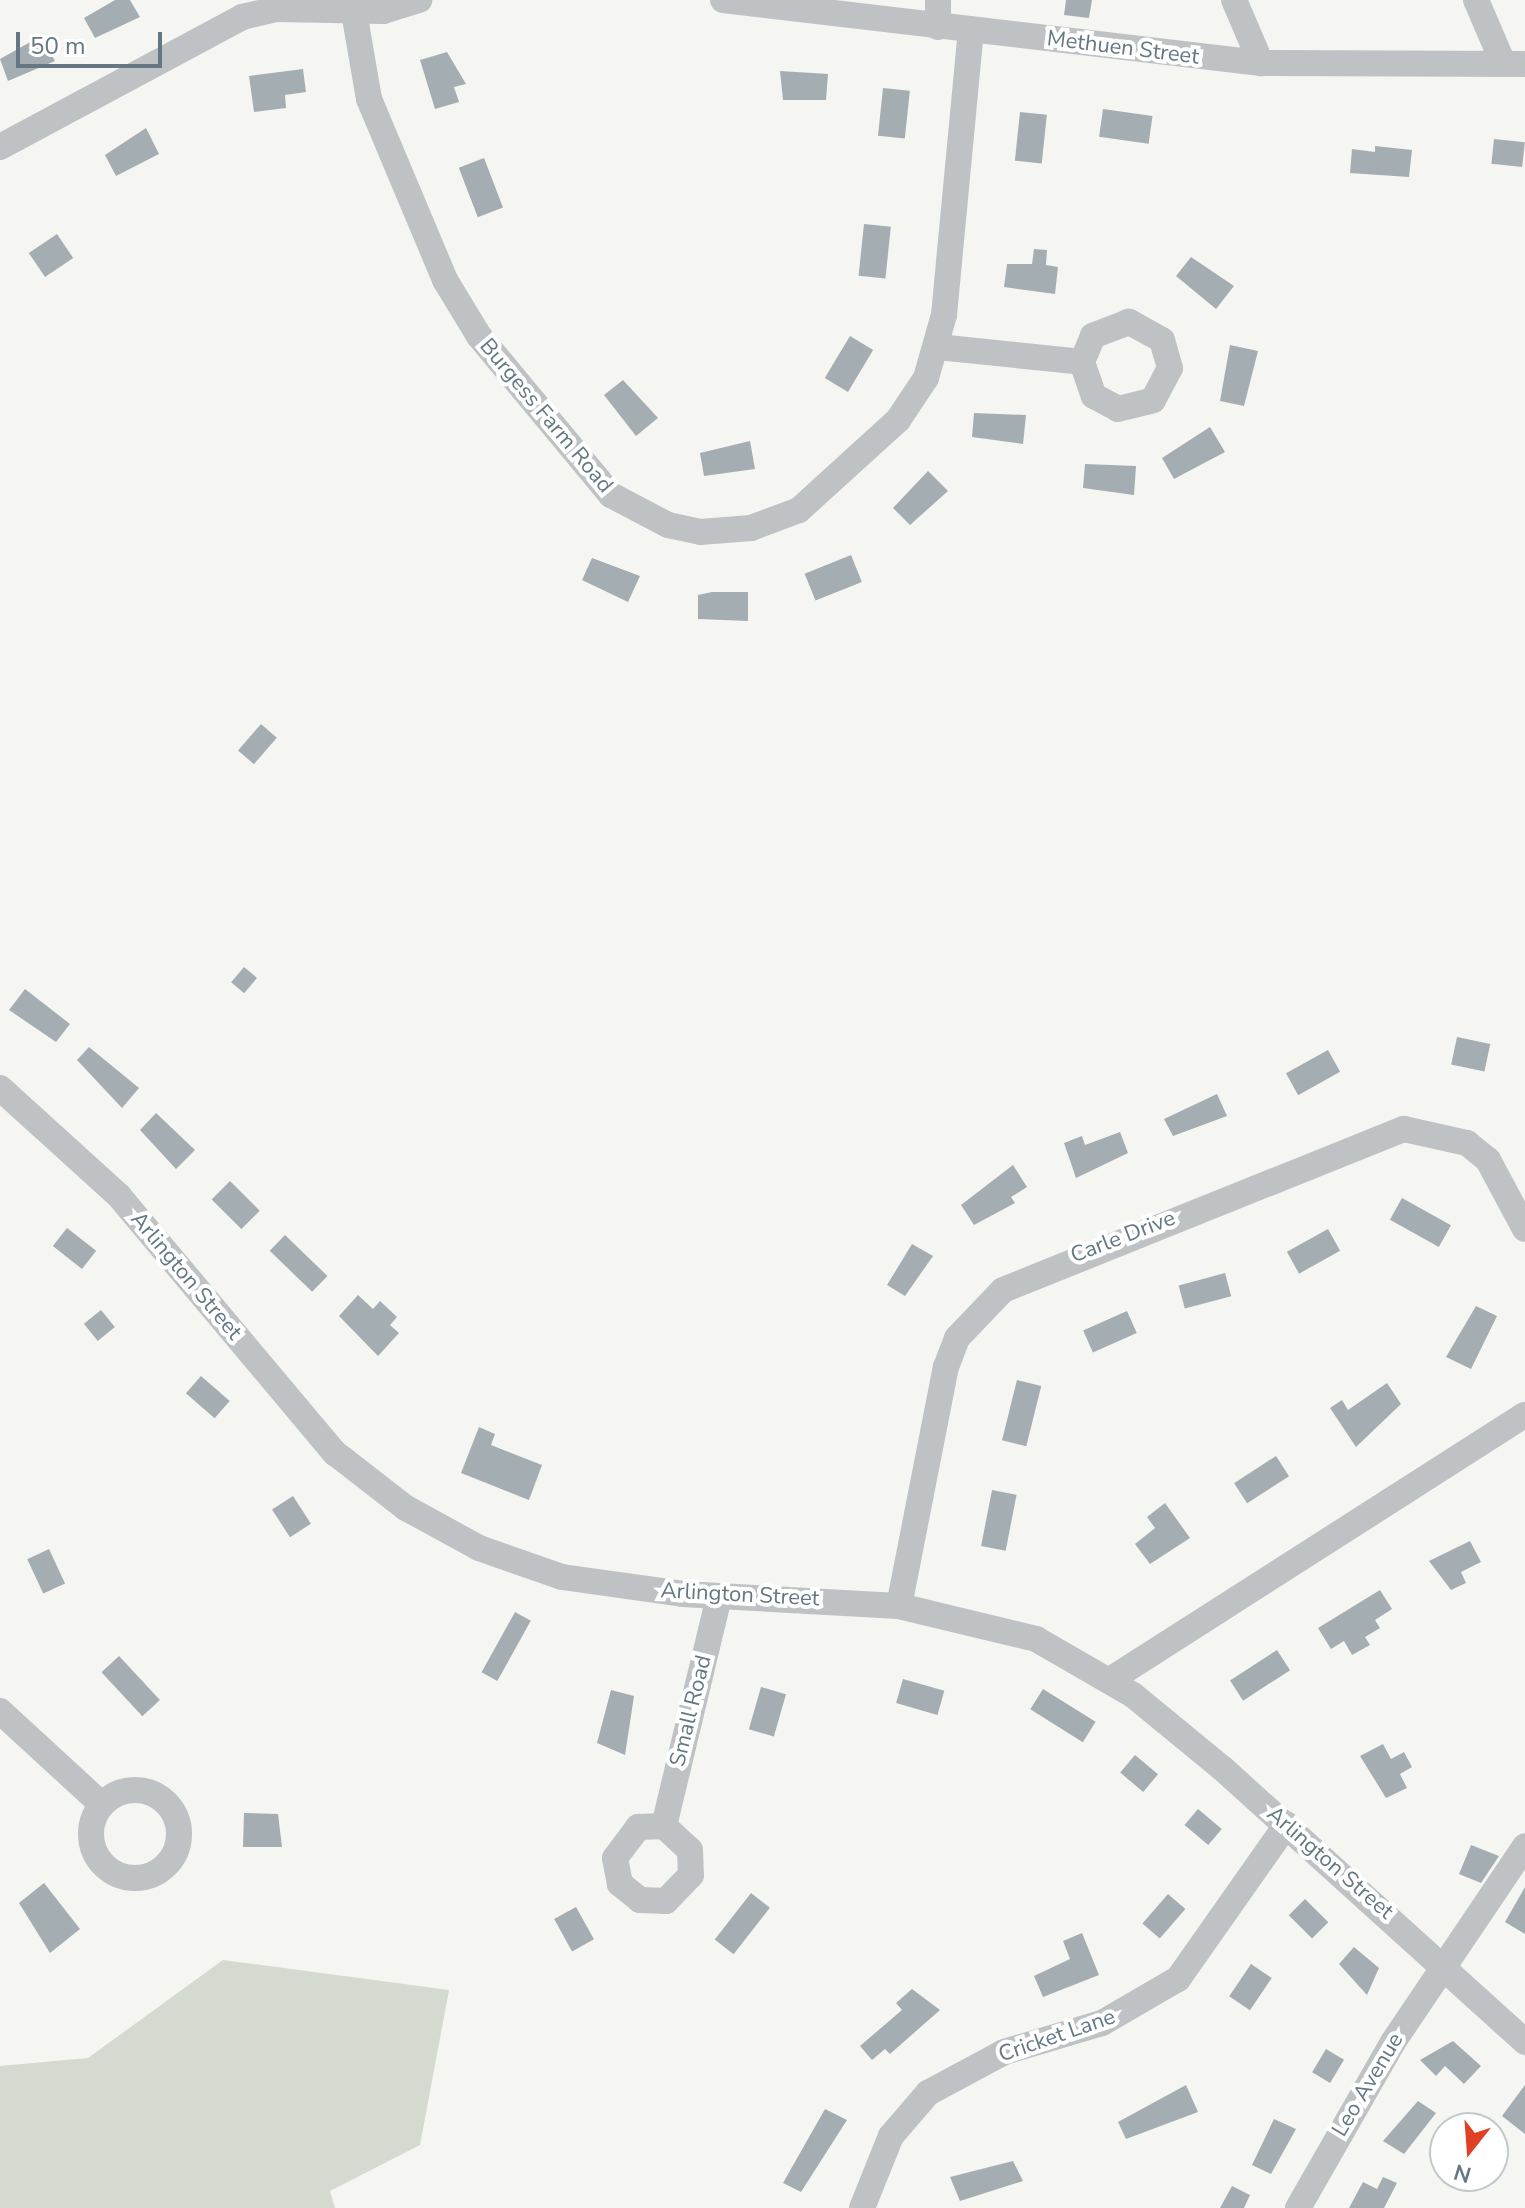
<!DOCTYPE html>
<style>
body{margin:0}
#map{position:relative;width:1525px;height:2208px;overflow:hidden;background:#f5f5f1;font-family:"Nunito Sans",sans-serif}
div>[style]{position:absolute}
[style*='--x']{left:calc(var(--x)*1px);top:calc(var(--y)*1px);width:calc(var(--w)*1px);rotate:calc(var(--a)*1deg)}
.green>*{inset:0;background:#d5dad0}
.building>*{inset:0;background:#a4aeb2;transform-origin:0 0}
.minor>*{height:26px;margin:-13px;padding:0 13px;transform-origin:13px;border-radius:13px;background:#bec2c5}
.minor>.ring{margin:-13px;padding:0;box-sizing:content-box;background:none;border:26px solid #bec2c5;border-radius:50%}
span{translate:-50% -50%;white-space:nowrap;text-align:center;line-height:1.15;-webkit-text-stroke:8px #fff;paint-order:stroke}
.street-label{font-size:22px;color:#647782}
.north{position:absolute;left:1429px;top:2112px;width:80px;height:80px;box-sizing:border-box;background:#fff;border:2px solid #c1c9cd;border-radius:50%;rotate:197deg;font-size:22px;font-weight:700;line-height:32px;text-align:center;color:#647782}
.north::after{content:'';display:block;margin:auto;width:28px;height:36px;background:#df4127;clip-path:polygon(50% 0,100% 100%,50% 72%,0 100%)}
.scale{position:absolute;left:16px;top:32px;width:146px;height:36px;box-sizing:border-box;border:4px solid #647782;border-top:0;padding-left:10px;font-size:24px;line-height:28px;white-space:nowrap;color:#647782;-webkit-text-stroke:6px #fff;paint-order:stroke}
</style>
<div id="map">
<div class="green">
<i style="clip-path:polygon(223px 1960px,449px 1990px,420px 2145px,330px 2191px,335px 2208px,0 2208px,0 2066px,88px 2058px)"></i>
</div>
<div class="building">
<i style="clip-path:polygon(115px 0,130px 0,140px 17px,95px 38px,84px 18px)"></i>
<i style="clip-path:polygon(1066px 0,1092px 0,1089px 18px,1064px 15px)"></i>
<i style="clip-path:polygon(41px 36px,55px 61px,8px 81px,0 59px)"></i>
<i style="clip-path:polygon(447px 52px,466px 84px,454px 87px,459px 102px,435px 109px,420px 60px)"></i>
<i style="clip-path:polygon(303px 69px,306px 92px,285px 95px,286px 108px,254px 112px,249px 76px)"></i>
<i style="clip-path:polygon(780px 71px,828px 74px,826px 100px,783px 100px)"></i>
<i style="left:883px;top:88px;width:27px;height:48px;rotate:6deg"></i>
<i style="left:1103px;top:109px;width:50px;height:28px;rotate:8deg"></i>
<i style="left:1020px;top:112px;width:27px;height:49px;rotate:6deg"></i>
<i style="clip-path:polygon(146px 128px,159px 154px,116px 176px,105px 155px)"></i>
<i style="left:1494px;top:139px;width:31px;height:25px;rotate:6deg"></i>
<i style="clip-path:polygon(1375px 146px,1412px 150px,1409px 177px,1350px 173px,1352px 149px,1375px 152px)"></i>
<i style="left:484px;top:158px;width:53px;height:27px;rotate:69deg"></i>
<i style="left:864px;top:224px;width:27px;height:52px;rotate:6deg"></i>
<i style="left:57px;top:234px;width:29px;height:34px;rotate:56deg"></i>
<i style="clip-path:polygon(1034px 249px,1047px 250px,1046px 265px,1058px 267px,1055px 294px,1004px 287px,1007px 264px,1032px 264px)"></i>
<i style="clip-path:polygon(1191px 257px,1234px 286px,1216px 309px,1176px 276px)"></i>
<i style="left:850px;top:336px;width:27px;height:49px;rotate:31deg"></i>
<i style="clip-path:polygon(1230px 345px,1258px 351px,1244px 406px,1220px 401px)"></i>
<i style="clip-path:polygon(623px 380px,658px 418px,636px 436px,604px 395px)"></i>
<i style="clip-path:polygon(974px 413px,1026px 415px,1023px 444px,972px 437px)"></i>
<i style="clip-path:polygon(1210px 427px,1225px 452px,1174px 479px,1162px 458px)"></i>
<i style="clip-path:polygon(750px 441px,755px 469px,704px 476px,700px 453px)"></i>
<i style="clip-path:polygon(1085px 464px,1136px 466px,1134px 495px,1083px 488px)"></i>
<i style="clip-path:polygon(928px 471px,948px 491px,910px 525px,893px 508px)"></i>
<i style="left:851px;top:555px;width:29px;height:50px;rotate:68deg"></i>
<i style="clip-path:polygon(592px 558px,640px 576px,628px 602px,582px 580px)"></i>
<i style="clip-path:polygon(712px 592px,748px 592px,748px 621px,698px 619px,698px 595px)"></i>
<i style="left:261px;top:724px;width:21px;height:35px;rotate:41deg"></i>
<i style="left:244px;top:967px;width:17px;height:20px;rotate:40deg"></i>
<i style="clip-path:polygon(25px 989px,70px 1024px,56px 1042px,9px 1010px)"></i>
<i style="left:1457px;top:1037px;width:34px;height:28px;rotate:12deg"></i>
<i style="clip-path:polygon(89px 1047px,139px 1088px,122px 1108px,77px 1060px)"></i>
<i style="left:1328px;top:1050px;width:25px;height:48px;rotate:61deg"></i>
<i style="clip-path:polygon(1217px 1094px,1227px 1116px,1173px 1136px,1164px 1119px)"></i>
<i style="clip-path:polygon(156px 1113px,195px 1150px,176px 1169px,140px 1130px)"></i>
<i style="clip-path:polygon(1120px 1132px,1128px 1153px,1076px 1178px,1064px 1143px,1082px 1136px,1085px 1145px)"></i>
<i style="clip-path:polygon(1013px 1165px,1027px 1187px,1011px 1197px,1015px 1203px,974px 1225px,961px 1205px)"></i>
<i style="left:230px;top:1181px;width:42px;height:26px;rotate:45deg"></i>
<i style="left:1402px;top:1198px;width:56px;height:25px;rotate:29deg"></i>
<i style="left:67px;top:1228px;width:37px;height:23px;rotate:38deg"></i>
<i style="left:1328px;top:1229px;width:25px;height:47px;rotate:61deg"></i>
<i style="left:285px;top:1235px;width:59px;height:22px;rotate:44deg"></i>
<i style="clip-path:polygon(912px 1244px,933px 1256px,905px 1296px,887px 1285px)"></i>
<i style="left:1225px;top:1273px;width:24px;height:48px;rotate:75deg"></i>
<i style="clip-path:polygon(358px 1295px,373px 1309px,380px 1301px,397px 1317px,390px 1325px,399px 1333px,378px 1356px,339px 1316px)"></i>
<i style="clip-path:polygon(1476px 1306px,1497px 1316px,1471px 1369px,1446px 1357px)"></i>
<i style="left:101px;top:1310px;width:22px;height:22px;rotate:51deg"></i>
<i style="left:1127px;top:1311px;width:24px;height:48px;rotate:66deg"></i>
<i style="left:201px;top:1376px;width:38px;height:23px;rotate:41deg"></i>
<i style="left:1017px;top:1380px;width:25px;height:62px;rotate:14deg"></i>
<i style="clip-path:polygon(1387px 1383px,1401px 1404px,1356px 1447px,1330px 1408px,1342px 1400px,1348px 1410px)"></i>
<i style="clip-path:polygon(479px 1427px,495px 1434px,491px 1445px,542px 1465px,529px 1500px,461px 1473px)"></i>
<i style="left:1276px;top:1456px;width:24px;height:50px;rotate:57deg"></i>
<i style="left:992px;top:1490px;width:25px;height:57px;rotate:11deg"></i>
<i style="left:293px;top:1496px;width:33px;height:25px;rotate:57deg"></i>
<i style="clip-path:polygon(1165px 1503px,1190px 1538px,1150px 1564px,1135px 1544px,1155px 1528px,1147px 1517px)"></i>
<i style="clip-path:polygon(1470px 1541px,1481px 1562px,1461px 1572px,1466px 1583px,1451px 1590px,1429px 1561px)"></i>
<i style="left:49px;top:1549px;width:38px;height:24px;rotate:65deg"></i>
<i style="clip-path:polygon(1380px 1590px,1392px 1609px,1375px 1620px,1380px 1628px,1365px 1637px,1370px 1645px,1352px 1655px,1344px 1641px,1331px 1649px,1318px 1628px)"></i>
<i style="left:515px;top:1612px;width:18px;height:69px;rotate:29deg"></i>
<i style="left:1277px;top:1650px;width:24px;height:56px;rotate:57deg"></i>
<i style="left:119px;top:1656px;width:60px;height:24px;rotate:47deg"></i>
<i style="left:903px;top:1679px;width:43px;height:25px;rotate:16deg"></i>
<i style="left:761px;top:1687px;width:26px;height:44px;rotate:16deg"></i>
<i style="left:1043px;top:1689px;width:62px;height:24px;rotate:32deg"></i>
<i style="clip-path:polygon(611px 1690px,634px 1696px,625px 1755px,597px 1743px)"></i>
<i style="clip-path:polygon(1383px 1744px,1391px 1759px,1404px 1752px,1412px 1767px,1400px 1774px,1407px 1788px,1386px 1798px,1360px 1756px)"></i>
<i style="left:1135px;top:1755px;width:30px;height:23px;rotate:40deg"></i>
<i style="left:1198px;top:1809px;width:31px;height:21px;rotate:40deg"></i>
<i style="clip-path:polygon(244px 1813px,278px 1814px,282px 1847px,243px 1847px)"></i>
<i style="clip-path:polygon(1471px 1845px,1499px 1856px,1481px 1883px,1459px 1874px)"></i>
<i style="clip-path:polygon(44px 1883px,80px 1929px,50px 1953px,19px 1903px)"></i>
<i style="clip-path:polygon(1525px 1887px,1525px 1934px,1505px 1922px)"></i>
<i style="left:751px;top:1893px;width:24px;height:59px;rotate:38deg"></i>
<i style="left:1168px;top:1894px;width:23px;height:39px;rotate:41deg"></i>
<i style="left:1305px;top:1899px;width:33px;height:23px;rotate:45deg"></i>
<i style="left:576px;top:1907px;width:37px;height:25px;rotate:61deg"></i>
<i style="clip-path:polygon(1082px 1933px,1099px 1975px,1043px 1997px,1034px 1976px,1070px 1959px,1063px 1941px)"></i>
<i style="clip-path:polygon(1354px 1947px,1379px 1968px,1367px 1995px,1339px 1964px)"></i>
<i style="left:1251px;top:1964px;width:25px;height:39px;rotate:34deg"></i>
<i style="clip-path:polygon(912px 1989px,940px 2010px,890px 2054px,885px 2049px,872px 2060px,860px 2046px,902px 2010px,896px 2003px)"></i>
<i style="clip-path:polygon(1453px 2041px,1481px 2066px,1464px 2084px,1445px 2066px,1436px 2076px,1420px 2060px)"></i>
<i style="left:1326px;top:2049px;width:21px;height:27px;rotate:31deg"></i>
<i style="clip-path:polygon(1186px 2085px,1198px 2112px,1126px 2139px,1118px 2122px)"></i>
<i style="clip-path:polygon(1525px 2085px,1525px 2134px,1502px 2116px)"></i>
<i style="clip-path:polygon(1418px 2101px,1436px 2113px,1404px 2154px,1383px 2141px)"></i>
<i style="clip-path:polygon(825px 2109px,847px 2120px,801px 2192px,783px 2183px)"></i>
<i style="clip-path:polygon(1274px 2119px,1296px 2129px,1271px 2174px,1252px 2165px)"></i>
<i style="clip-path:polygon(1013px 2161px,1023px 2181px,960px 2201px,950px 2177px)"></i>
<i style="clip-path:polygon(1383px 2177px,1397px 2183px,1384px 2208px,1349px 2208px,1363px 2182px,1377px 2189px)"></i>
<i style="clip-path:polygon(1232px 2186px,1250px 2195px,1244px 2208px,1220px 2208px)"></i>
</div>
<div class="minor">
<i style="--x:723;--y:0;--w:542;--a:6.68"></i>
<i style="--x:1261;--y:63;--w:264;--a:0.2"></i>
<i style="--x:1234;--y:0;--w:69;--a:66.8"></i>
<i style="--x:1476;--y:0;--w:69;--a:66.8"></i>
<i style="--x:354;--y:12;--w:88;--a:80.2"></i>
<i style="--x:369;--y:99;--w:196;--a:67.2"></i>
<i style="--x:445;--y:280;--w:66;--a:58.7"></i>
<i style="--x:479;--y:336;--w:207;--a:50.3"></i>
<i style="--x:611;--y:495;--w:64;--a:27.8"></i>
<i style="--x:668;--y:525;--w:33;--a:12"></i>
<i style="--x:700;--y:532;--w:51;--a:-4.5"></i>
<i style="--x:751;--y:528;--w:51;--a:-20.6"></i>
<i style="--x:799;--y:510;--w:134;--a:-42.3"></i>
<i style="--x:898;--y:420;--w:50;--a:-56.3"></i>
<i style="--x:926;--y:378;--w:66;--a:-74.1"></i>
<i style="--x:944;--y:315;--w:286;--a:-84.6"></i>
<i style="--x:938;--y:27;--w:27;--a:-90"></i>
<i style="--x:0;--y:147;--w:275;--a:-28.2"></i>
<i style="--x:242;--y:17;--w:36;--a:-13"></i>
<i style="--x:277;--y:9;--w:106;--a:1.1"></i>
<i style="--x:383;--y:11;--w:38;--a:-17"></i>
<i style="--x:938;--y:347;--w:145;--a:5.9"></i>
<i style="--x:1082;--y:362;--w:36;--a:71"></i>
<i style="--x:1094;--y:396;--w:27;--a:28"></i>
<i style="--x:1118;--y:409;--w:36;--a:-14"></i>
<i style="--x:1153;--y:400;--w:36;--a:-62"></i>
<i style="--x:1170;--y:368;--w:29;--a:-106"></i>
<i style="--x:1162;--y:340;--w:38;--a:-151"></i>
<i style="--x:1129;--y:322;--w:39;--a:159"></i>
<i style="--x:1093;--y:336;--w:28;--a:113"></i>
<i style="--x:0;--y:1088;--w:161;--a:42.2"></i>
<i style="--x:119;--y:1196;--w:336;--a:50"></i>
<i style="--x:335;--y:1453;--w:90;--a:37.8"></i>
<i style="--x:406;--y:1508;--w:83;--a:28.7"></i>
<i style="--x:479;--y:1548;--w:88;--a:19.3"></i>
<i style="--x:562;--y:1577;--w:122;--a:8"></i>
<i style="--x:683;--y:1594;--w:216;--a:3.2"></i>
<i style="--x:899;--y:1606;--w:141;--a:13.5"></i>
<i style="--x:1036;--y:1639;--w:112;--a:30"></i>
<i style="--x:1133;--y:1695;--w:115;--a:39.4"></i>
<i style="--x:1222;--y:1768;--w:409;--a:42.1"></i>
<i style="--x:899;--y:1606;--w:244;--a:-78.9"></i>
<i style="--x:946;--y:1367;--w:31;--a:-69"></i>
<i style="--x:957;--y:1338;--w:66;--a:-46.2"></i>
<i style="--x:1003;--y:1290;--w:432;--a:-21.9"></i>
<i style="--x:1404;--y:1129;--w:65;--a:12.5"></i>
<i style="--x:1467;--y:1143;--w:27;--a:39"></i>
<i style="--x:1488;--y:1160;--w:78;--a:61.8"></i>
<i style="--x:1110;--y:1680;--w:492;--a:-32.6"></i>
<i style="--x:0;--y:1711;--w:137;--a:42.6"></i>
<i class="ring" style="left:91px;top:1790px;width:62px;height:62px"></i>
<i style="--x:664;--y:1826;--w:35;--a:43"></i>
<i style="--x:690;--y:1850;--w:25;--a:88"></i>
<i style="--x:691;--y:1875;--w:36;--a:134"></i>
<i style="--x:666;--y:1901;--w:26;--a:-178"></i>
<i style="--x:640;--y:1900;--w:26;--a:-141"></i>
<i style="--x:620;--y:1884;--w:26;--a:-101"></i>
<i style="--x:615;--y:1858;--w:39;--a:-53"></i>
<i style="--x:638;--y:1827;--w:26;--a:-2"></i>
<i style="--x:664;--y:1826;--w:236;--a:-76.5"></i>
<i style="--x:862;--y:2208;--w:78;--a:-68.1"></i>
<i style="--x:891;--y:2136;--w:57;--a:-49.3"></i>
<i style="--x:928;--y:2093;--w:86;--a:-28.3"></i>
<i style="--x:1004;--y:2052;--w:102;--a:-16.5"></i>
<i style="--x:1102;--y:2023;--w:88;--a:-30.1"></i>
<i style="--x:1178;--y:1979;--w:189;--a:-54.9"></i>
<i style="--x:1298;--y:2208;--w:191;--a:-60.2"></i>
<i style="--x:1393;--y:2042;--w:236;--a:-56"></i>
</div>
<div class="street-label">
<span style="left:1123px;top:48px;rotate:7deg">Methuen Street</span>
<span style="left:546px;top:416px;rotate:50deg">Burgess Farm Road</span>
<span style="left:1123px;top:1237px;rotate:-21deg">Carle Drive</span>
<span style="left:186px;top:1276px;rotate:50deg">Arlington Street</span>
<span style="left:740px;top:1595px;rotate:3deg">Arlington Street</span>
<span style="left:691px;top:1711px;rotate:-76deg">Small Road</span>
<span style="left:1330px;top:1863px;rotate:41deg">Arlington Street</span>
<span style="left:1057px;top:2036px;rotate:-19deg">Cricket Lane</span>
<span style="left:1368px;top:2085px;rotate:-59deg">Leo Avenue</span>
</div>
<div class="north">N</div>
<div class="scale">50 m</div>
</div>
